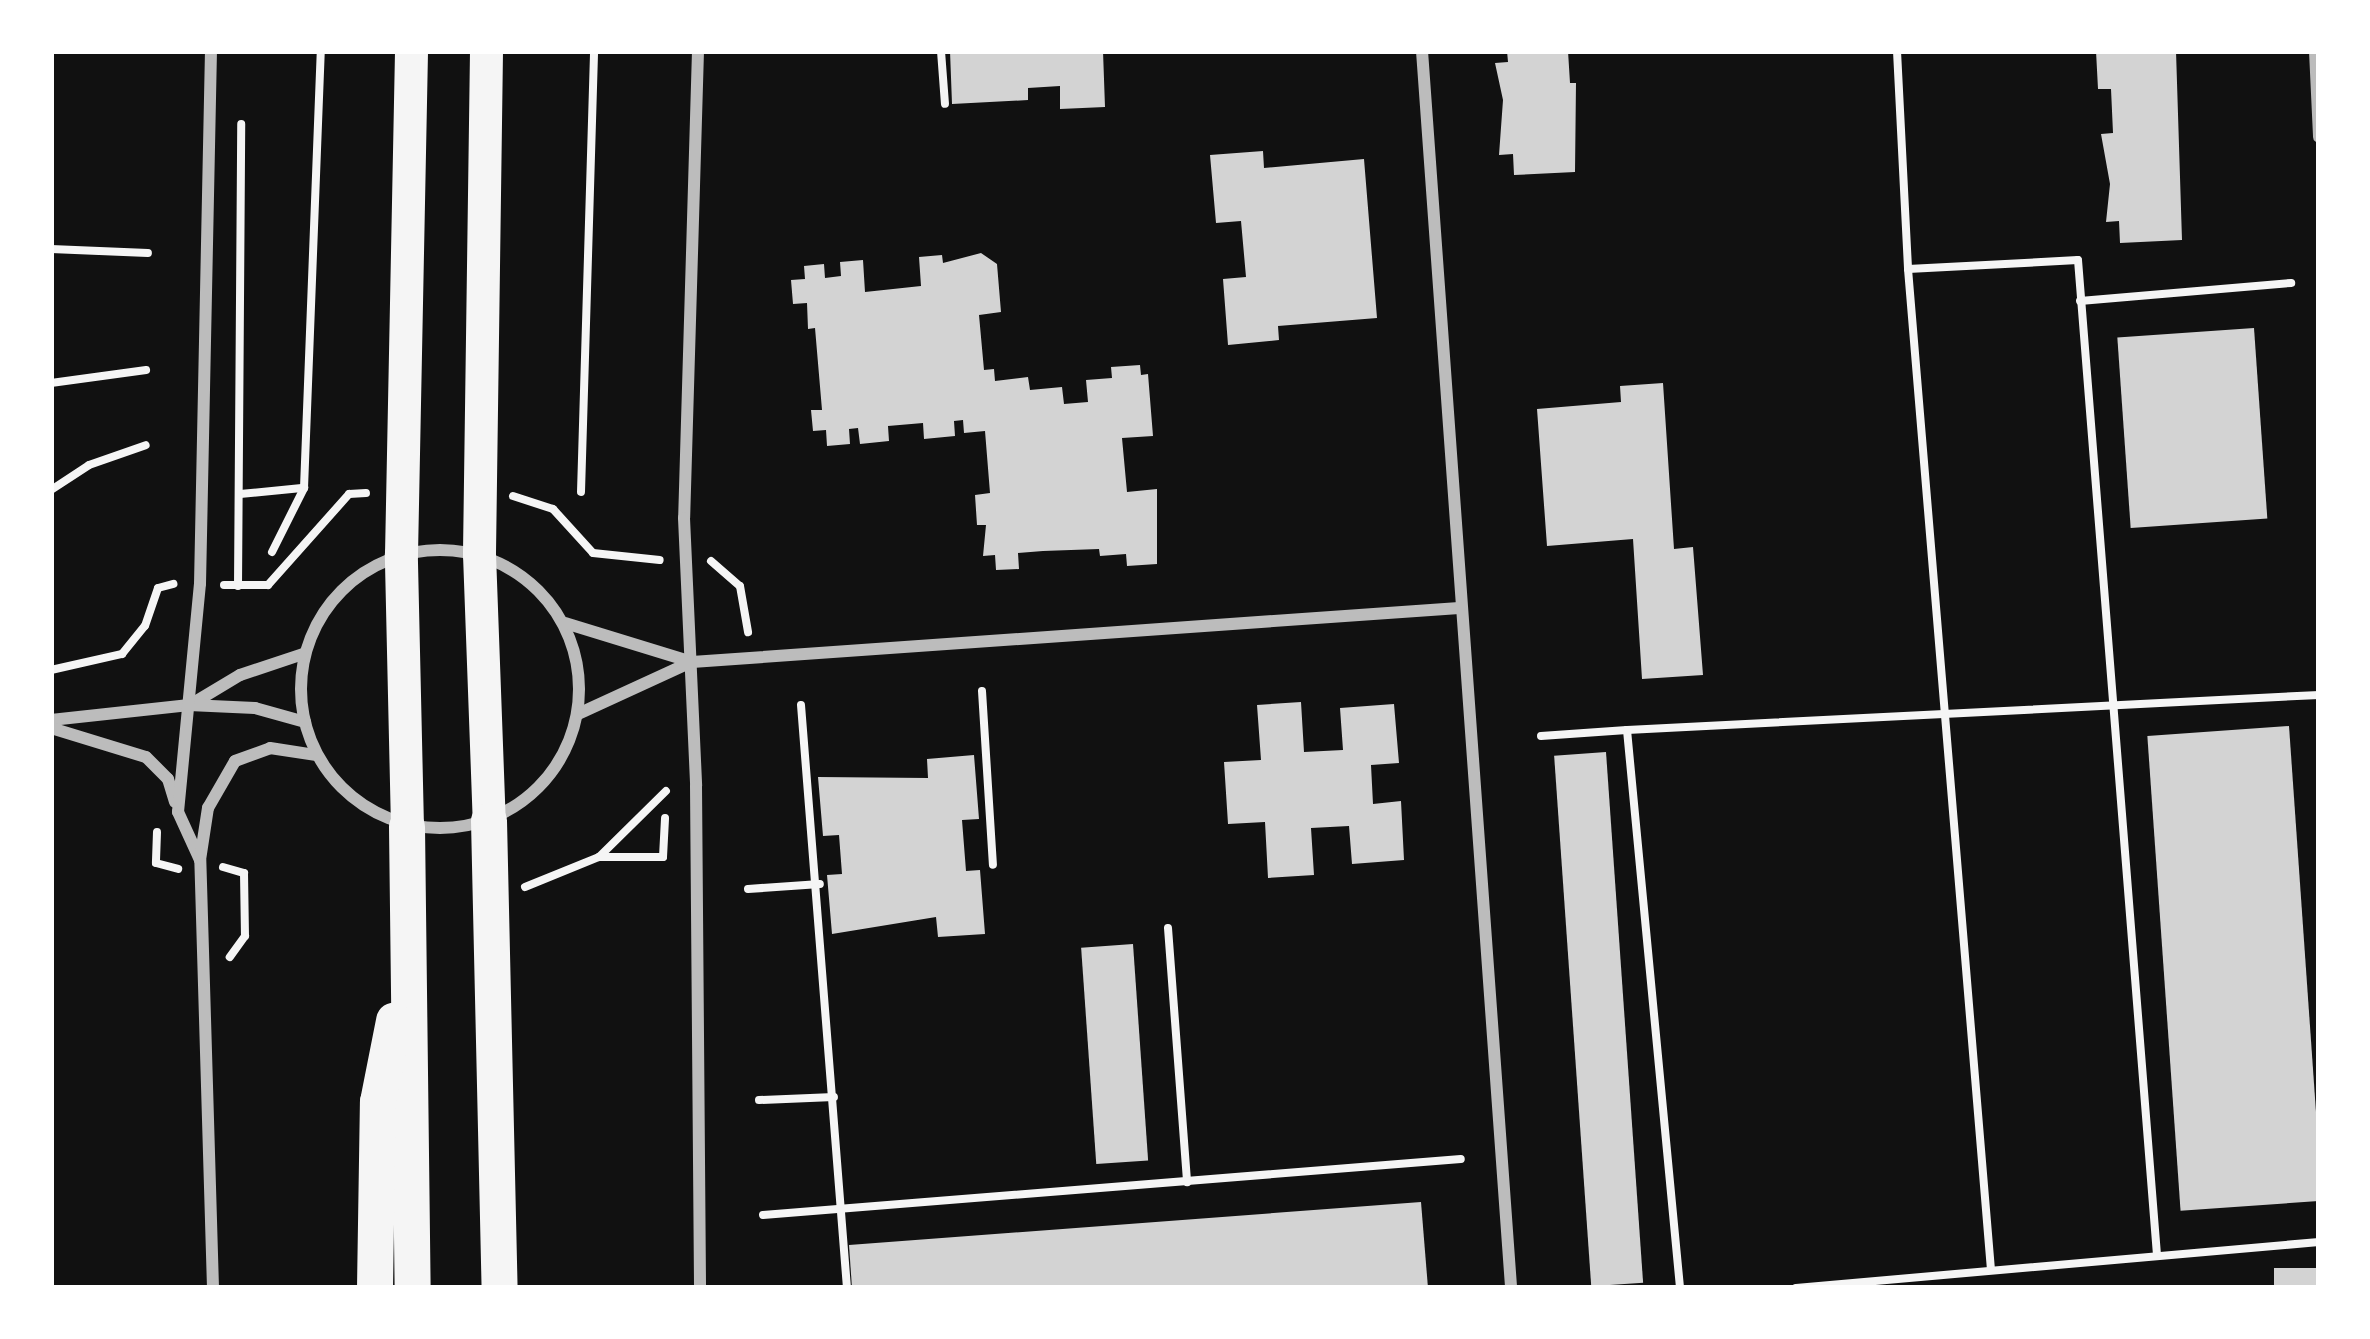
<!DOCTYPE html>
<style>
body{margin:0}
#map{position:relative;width:2370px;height:1339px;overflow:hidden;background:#111;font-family:Poppins,sans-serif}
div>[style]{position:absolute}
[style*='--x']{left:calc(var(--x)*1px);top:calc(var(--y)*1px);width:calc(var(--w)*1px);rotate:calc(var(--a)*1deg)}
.building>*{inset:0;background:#d3d3d3;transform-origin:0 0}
.path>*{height:8px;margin:-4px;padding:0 4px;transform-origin:4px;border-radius:4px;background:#f5f5f5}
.minor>*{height:12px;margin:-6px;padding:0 6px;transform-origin:6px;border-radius:6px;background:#bcbcbc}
.minor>.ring{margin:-6px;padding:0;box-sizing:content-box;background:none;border:12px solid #bcbcbc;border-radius:50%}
.trunk>*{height:33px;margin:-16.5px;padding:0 16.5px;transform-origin:16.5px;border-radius:16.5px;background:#f5f5f5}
.motorway>*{height:36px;margin:-18px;padding:0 18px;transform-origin:18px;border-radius:18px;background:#f5f5f5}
span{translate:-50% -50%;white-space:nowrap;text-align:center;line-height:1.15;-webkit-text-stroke:10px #fff;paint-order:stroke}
.frame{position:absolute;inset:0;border:54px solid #fff;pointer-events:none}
</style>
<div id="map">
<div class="building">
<i style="clip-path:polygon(950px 51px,1103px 51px,1105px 107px,1060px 109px,1060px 86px,1028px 88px,1028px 100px,952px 104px)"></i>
<i style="clip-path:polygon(1507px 51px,1568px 51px,1570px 83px,1576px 83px,1575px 172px,1514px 175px,1513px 154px,1499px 155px,1503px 100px,1495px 63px,1508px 62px)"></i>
<i style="clip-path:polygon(2096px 51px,2176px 51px,2182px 240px,2120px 243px,2119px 221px,2106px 222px,2110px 184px,2101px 134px,2113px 133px,2111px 89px,2098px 89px)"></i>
<i style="clip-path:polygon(1263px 151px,1264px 168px,1364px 159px,1377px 318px,1278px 326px,1279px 340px,1228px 345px,1223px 279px,1246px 277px,1241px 221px,1216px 223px,1210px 155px)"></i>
<i style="clip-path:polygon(981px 253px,997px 264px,1001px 312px,979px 315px,984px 370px,994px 369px,995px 381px,1028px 377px,1030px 390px,1062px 387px,1064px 404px,1088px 402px,1086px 380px,1112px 378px,1111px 367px,1140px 365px,1141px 375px,1148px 374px,1153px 436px,1122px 438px,1127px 492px,1157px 489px,1157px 564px,1127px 566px,1126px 554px,1100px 556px,1099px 549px,1043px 551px,1018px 553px,1019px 569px,996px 570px,995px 555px,983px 556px,986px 525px,977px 525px,975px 495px,990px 493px,985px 431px,964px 433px,963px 420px,954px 421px,955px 436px,924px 439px,923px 423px,888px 426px,889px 441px,860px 444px,858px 428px,849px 429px,850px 444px,827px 446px,826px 430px,813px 431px,811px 410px,822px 410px,815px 328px,808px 329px,807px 303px,793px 304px,791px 280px,805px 279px,804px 266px,824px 264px,825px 278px,841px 276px,840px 262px,863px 260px,865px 292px,921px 286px,919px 257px,942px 255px,943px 263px)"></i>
<i style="left:2254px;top:328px;width:191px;height:137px;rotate:86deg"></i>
<i style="clip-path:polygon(1663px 383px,1674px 549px,1693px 547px,1703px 675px,1642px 679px,1633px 539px,1547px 546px,1537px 409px,1621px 402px,1620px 386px)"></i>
<i style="clip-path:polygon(1301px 702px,1304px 752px,1343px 750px,1340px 708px,1394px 704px,1399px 763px,1371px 765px,1373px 804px,1401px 801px,1404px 860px,1352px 864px,1349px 826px,1311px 828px,1314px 875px,1268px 878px,1265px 822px,1228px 824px,1224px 762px,1261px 760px,1257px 705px)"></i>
<i style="left:2289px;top:726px;width:476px;height:142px;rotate:86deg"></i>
<i style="left:1606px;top:752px;width:532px;height:52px;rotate:86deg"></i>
<i style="clip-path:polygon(974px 755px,979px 819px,962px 820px,966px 871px,980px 870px,985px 934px,938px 937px,936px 917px,832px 934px,827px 875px,842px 874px,839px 835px,823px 836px,818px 777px,928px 778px,927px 759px)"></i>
<i style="left:1133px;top:944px;width:217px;height:52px;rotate:86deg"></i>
<i style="clip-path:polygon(1421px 1202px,1428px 1288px,852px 1288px,849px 1245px)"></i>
<i style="left:2319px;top:1268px;width:20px;height:45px;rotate:90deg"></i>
</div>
<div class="path">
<i style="--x:941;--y:51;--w:53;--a:85.7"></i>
<i style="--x:1897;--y:51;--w:218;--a:87.1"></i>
<i style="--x:51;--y:249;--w:97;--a:2.4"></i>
<i style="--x:2080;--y:301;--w:212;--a:-4.9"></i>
<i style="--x:51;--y:383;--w:96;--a:-7.8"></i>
<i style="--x:51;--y:490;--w:45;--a:-33.3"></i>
<i style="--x:89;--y:465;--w:60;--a:-19.3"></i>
<i style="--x:581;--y:492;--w:441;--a:-88.3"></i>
<i style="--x:240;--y:494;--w:62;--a:-5.5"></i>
<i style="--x:513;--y:496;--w:42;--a:18"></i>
<i style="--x:553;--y:509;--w:59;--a:47.7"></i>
<i style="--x:593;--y:553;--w:67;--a:6"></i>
<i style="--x:272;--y:552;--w:72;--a:-63.4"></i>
<i style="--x:304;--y:488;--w:437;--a:-87.8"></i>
<i style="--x:711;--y:561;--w:38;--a:41"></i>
<i style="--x:740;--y:586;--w:47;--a:80.1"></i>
<i style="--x:224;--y:585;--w:44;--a:0"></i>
<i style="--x:268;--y:585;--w:122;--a:-48.3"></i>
<i style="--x:349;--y:494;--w:17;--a:-3"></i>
<i style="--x:238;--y:586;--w:462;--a:-89.6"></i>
<i style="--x:51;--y:670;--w:73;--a:-12.7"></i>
<i style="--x:122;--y:654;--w:36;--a:-51"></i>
<i style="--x:145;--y:626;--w:40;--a:-71.1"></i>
<i style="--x:158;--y:588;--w:16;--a:-15"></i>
<i style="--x:982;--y:691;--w:174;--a:86.4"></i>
<i style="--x:801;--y:705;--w:585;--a:85.49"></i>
<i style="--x:1627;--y:730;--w:693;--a:-2.9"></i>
<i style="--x:1541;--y:736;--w:86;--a:-4"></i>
<i style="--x:1627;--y:730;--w:561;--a:84.57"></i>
<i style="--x:157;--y:832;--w:31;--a:92"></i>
<i style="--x:156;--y:863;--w:23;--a:15"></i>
<i style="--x:599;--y:857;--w:94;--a:-44.6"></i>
<i style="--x:223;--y:867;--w:22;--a:16"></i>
<i style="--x:244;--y:873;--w:63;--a:89.1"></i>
<i style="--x:245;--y:936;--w:26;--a:126"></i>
<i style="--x:525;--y:887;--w:80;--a:-22.1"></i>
<i style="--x:599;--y:857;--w:64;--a:0"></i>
<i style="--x:663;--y:857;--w:39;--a:-87"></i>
<i style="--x:748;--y:889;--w:72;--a:-4"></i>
<i style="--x:1168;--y:928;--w:255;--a:85.7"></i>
<i style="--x:759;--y:1100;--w:75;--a:-2.3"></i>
<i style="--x:763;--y:1215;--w:700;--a:-4.59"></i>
<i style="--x:1991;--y:1270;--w:1004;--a:-94.74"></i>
<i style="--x:1908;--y:269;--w:170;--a:-3"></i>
<i style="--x:2078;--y:260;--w:998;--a:85.46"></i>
<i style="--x:1796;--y:1288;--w:525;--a:-5.03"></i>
</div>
<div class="minor">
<i style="--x:698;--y:51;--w:467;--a:91.7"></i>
<i style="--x:684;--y:518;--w:268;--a:87.4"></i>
<i style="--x:696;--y:786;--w:502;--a:89.54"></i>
<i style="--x:1422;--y:51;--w:1240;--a:85.88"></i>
<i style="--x:2315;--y:51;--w:86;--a:87.3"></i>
<i class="ring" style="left:301px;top:550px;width:266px;height:266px"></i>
<i style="--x:565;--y:623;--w:133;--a:17.1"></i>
<i style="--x:692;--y:662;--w:769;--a:-4.03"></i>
<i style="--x:190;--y:705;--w:58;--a:-31"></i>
<i style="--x:240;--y:675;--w:66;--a:-18.4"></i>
<i style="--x:578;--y:714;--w:124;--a:-24.7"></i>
<i style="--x:51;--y:720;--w:139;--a:-6.2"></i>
<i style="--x:189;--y:705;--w:66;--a:2.6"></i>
<i style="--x:255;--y:708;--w:52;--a:15.6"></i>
<i style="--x:51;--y:728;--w:99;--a:17"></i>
<i style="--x:146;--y:757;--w:31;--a:45"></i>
<i style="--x:168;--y:779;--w:24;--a:73"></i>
<i style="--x:200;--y:860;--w:53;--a:-114.6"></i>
<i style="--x:178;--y:812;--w:229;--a:-84.5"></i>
<i style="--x:200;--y:584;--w:533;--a:-88.82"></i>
<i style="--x:213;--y:1288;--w:428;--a:-91.7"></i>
<i style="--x:200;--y:860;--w:53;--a:-81.3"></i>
<i style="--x:208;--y:808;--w:54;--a:-60.1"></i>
<i style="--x:235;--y:761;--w:37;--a:-20"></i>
<i style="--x:270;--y:748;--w:47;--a:8.7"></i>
</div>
<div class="trunk">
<i style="--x:486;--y:51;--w:503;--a:90.8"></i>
<i style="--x:479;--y:554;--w:267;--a:87.9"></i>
<i style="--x:407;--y:827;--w:273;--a:-91.3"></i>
<i style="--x:401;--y:554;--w:503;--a:-88.86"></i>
</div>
<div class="motorway">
<i style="--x:489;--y:821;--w:467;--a:88.7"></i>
<i style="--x:407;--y:827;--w:461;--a:89.3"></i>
<i style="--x:375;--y:1288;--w:186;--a:-89.1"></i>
<i style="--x:378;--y:1102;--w:83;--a:-78.8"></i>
</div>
<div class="frame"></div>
</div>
